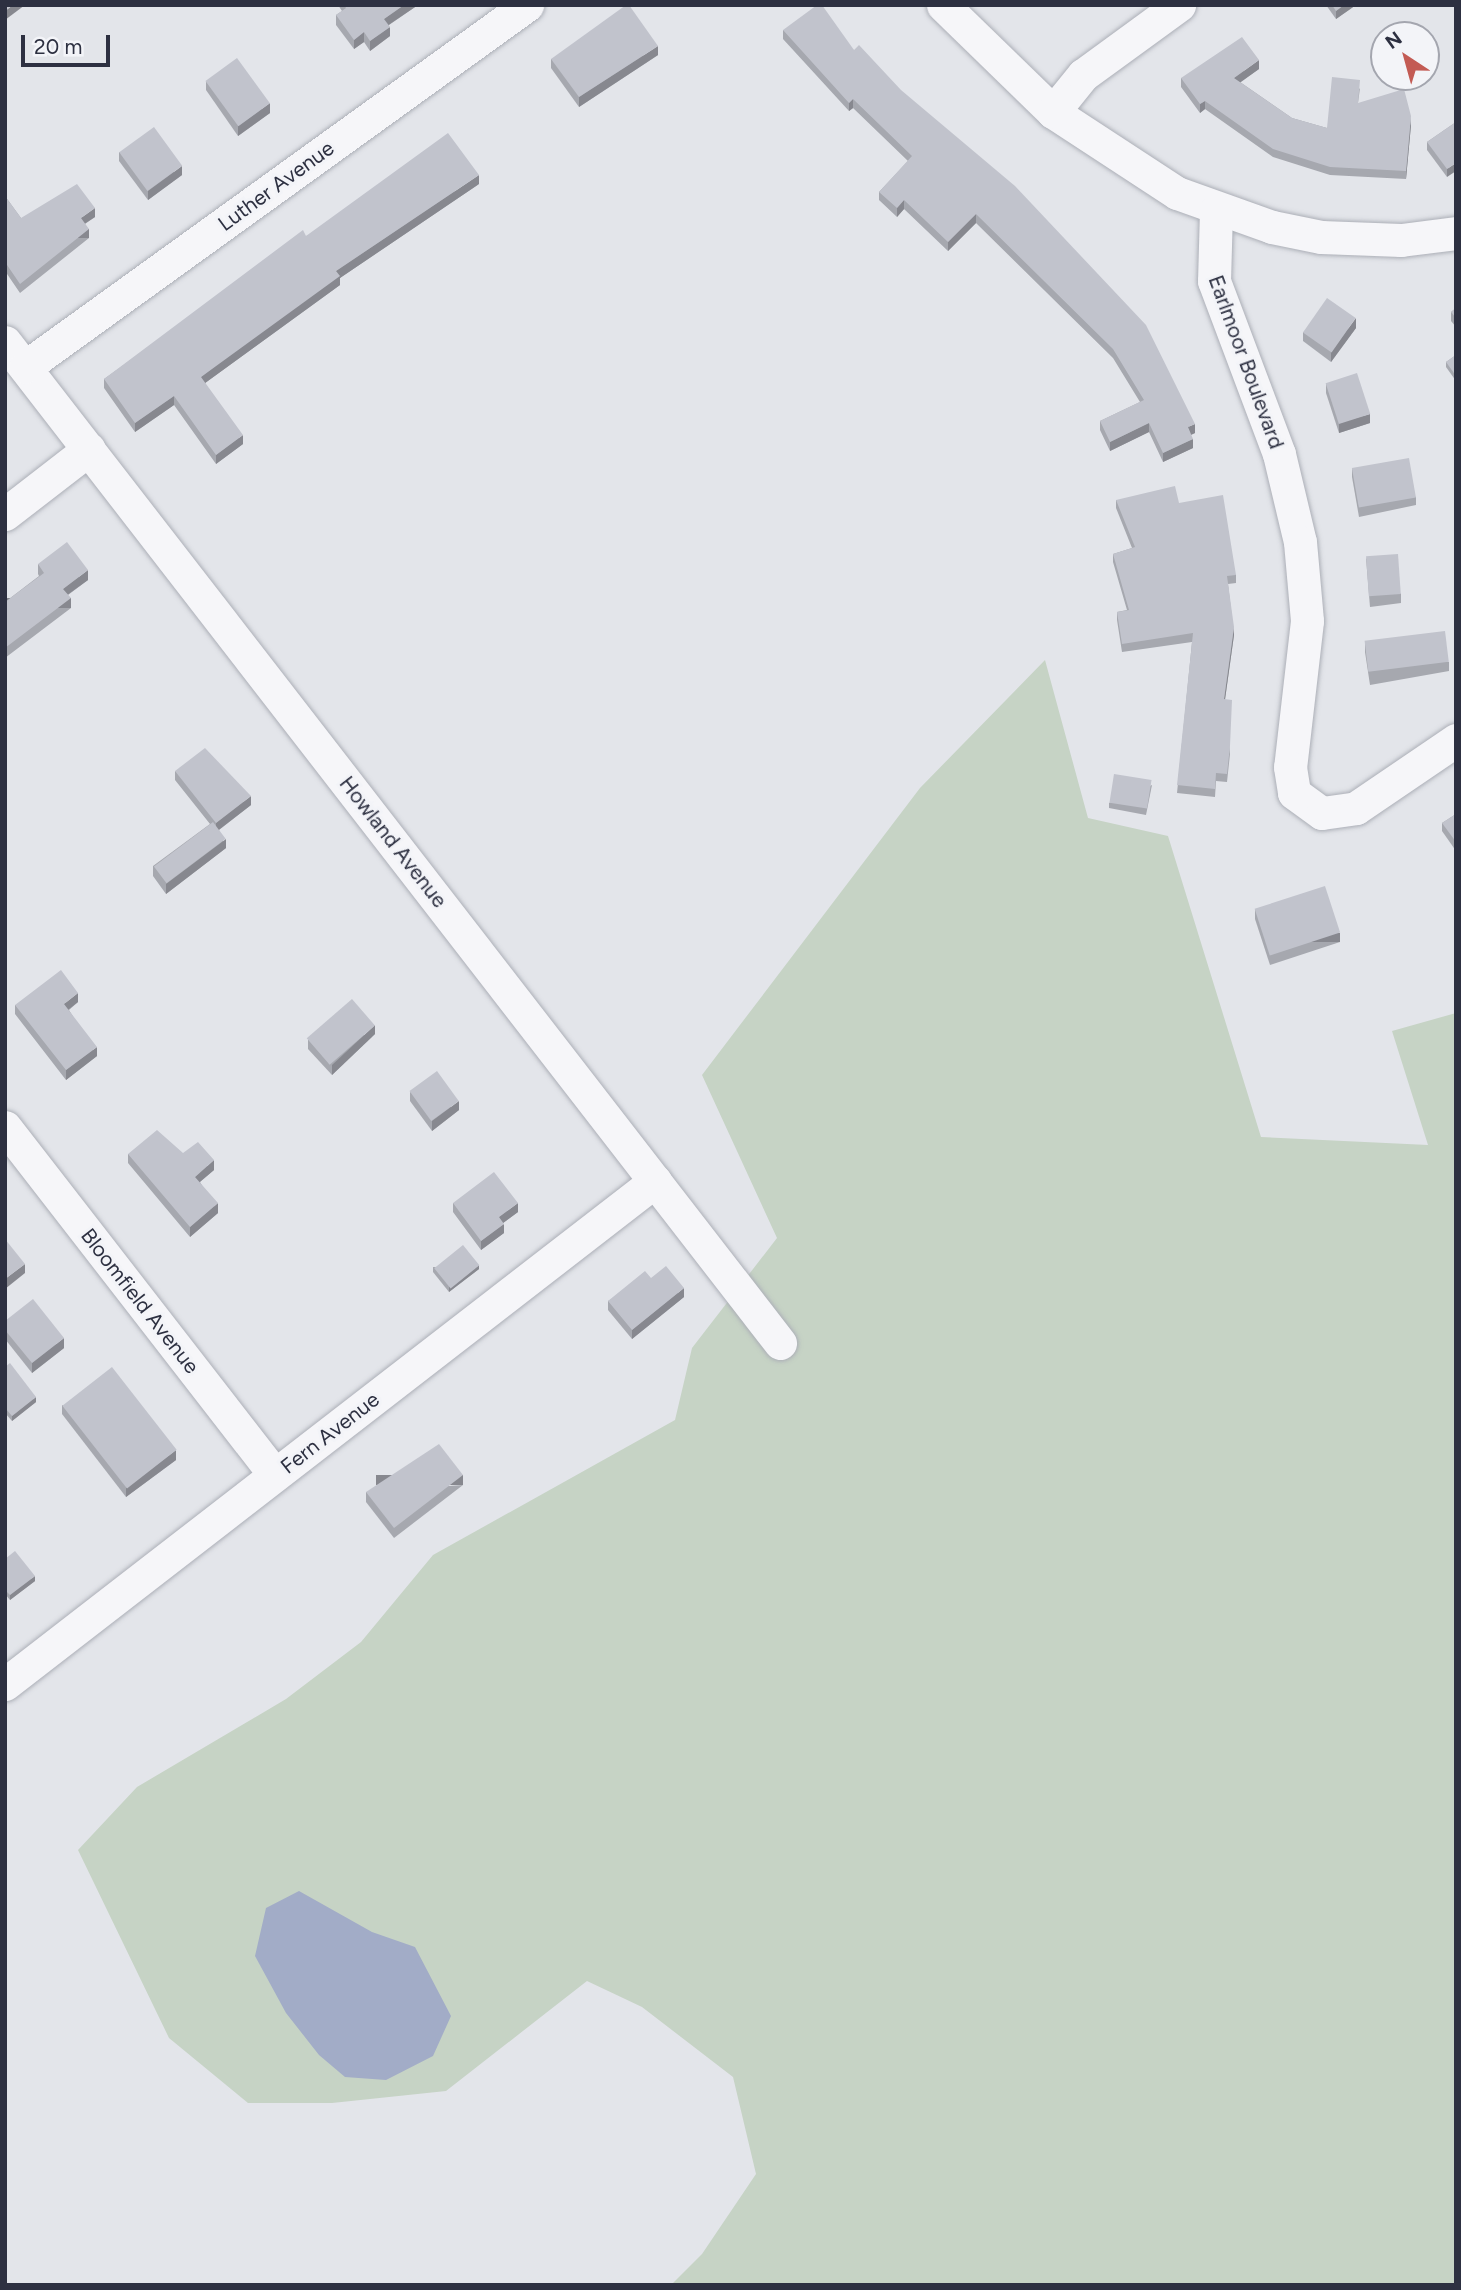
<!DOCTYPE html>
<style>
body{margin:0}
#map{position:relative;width:1461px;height:2290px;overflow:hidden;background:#e3e5ea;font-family:Figtree,sans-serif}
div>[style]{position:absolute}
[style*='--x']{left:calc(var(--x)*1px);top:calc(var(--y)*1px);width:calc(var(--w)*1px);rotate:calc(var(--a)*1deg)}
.green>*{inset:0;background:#c6d3c5}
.water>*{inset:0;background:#a2acc7}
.roads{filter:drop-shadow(0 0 2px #acafb7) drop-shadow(0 0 2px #acafb7)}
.minor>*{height:33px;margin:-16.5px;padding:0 16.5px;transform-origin:16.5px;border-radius:16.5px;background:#f6f6f9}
.wall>*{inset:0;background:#a6a8af}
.shaded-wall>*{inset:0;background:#87888f;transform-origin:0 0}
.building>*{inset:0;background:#c1c3cc;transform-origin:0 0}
span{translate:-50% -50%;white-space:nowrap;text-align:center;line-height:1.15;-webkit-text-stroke:6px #f3f4f8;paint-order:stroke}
.street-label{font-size:21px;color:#2d3041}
.frame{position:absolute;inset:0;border:7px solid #2d3041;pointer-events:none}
.north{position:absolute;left:1370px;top:21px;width:70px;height:70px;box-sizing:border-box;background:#f3f4f8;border:2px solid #a4a6af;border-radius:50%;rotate:324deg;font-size:19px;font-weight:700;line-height:28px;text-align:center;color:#2d3041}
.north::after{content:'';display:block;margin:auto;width:24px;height:32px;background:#c35b54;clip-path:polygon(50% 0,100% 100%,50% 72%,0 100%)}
.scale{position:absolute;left:21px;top:35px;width:89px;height:32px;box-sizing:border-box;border:4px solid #2d3041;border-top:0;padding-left:9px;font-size:21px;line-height:24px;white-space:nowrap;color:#2d3041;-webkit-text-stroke:5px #f3f4f8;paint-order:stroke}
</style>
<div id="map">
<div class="green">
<i style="clip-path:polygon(1045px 660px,1088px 818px,1168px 836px,1261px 1137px,1428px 1145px,1392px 1031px,1456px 1013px,1456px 2285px,671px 2285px,702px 2254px,756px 2174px,733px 2077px,642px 2007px,587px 1981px,446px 2091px,332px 2103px,248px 2103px,169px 2038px,78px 1850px,137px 1787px,286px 1699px,361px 1642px,433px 1555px,675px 1420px,692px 1348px,777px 1238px,702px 1075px,920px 788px)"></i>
</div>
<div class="water">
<i style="clip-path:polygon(299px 1891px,372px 1932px,415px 1947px,451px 2016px,433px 2056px,386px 2080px,345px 2077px,319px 2055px,286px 2013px,255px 1956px,266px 1908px)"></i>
</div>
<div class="roads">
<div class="minor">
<i style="--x:943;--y:5;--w:153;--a:44.2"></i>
<i style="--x:1053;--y:112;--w:148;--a:33.2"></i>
<i style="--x:1177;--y:193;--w:101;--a:19.7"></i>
<i style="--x:1272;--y:227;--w:50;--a:11.5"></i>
<i style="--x:1321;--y:237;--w:80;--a:2.1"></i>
<i style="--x:1401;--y:240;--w:55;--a:-7.3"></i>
<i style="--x:1053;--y:112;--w:48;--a:-51"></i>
<i style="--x:1083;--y:75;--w:119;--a:-36.1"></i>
<i style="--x:1216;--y:210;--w:71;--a:91.6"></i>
<i style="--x:1214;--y:281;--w:185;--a:69.4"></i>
<i style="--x:1279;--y:454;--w:90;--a:76.6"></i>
<i style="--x:1300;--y:542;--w:79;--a:84.9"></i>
<i style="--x:1307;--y:621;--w:147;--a:96.6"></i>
<i style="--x:1290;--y:767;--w:26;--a:81"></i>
<i style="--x:1294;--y:793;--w:34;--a:36"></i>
<i style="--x:1322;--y:813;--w:34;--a:-8"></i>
<i style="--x:1356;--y:808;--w:121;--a:-34.2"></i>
<i style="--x:5;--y:342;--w:1266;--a:52.25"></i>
<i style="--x:25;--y:367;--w:619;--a:-35.8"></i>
<i style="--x:5;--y:514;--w:106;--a:-37.7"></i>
<i style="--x:5;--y:1127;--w:440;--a:52.2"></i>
<i style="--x:5;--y:1684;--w:822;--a:-37.73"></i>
</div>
</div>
<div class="wall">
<i style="clip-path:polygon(338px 5px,418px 5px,389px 25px,390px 36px,370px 51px,364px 42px,354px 49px,336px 25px,336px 15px,342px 11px)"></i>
<i style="clip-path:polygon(1326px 5px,1356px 5px,1336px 19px)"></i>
<i style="clip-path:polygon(783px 30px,854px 50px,1195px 433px,1191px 435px,1193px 448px,1163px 462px,1149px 432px,1110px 451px,1100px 430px,1100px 421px,1140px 402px,1113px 358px,976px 223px,948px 251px,904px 209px,897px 217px,879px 200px,879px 192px,908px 161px,853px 108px,849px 111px,783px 39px)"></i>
<i style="clip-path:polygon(658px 55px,579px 107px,551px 68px,551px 59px)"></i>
<i style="clip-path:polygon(1259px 69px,1240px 82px,1292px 118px,1327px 128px,1360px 88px,1358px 103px,1411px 125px,1406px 179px,1330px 175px,1273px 157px,1205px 109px,1200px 113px,1181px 87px,1181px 78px)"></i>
<i style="clip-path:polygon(206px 81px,270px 113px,238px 136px,206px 90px)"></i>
<i style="clip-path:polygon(1456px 122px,1447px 177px,1427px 150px,1427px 142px)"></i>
<i style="clip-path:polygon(119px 152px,182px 175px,148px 200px,119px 161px)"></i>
<i style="clip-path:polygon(479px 184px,340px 278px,340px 285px,205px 383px,243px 444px,216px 464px,174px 405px,135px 432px,104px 388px,104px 379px,306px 236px)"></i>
<i style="clip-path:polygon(5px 196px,21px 218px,95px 217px,85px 224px,89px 238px,20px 293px,5px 271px)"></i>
<i style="clip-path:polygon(1456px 308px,1456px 327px,1451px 321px,1451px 312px)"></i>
<i style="clip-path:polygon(1356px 328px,1331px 362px,1303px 341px,1303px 332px)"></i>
<i style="clip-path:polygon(1456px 355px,1456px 381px,1446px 367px,1446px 362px)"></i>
<i style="clip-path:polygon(1326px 383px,1370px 423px,1339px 433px,1326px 393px)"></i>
<i style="clip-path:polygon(1352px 469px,1416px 497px,1416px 505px,1359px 517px,1352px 477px)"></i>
<i style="clip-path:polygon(1116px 500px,1179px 503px,1236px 575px,1236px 583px,1228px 584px,1234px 635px,1225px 699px,1230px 754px,1227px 782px,1216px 781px,1215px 797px,1177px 793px,1192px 642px,1122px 652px,1117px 620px,1117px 612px,1127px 610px,1113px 562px,1113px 554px,1132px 548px,1116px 508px)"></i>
<i style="clip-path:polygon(1366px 558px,1401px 594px,1401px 603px,1370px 607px)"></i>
<i style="clip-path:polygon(38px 564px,88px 580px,68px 595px,71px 608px,5px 658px,5px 602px,39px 576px,38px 574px)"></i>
<i style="clip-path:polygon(1365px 643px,1449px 662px,1449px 671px,1370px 685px,1365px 652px)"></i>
<i style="clip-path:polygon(175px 771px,251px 805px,219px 830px,226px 848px,166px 894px,153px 876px,153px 866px,210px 824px,175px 780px)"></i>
<i style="clip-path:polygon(1152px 785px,1146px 815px,1109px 808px,1109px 803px)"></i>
<i style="clip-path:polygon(1456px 814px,1456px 851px,1442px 831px,1442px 823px)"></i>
<i style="clip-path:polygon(1255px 909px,1340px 942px,1270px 965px,1255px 919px)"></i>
<i style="clip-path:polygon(78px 1002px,69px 1010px,97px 1056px,66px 1080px,15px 1014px,15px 1005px)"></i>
<i style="clip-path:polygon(375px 1034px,332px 1075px,308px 1049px,308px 1040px)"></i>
<i style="clip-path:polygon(410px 1092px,459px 1110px,432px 1131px,410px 1101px)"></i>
<i style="clip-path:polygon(183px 1153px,214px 1170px,200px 1182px,218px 1213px,190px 1237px,128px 1163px,128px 1154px)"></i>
<i style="clip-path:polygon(453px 1203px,518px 1212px,503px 1223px,504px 1233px,481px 1250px,453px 1212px)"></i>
<i style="clip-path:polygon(433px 1267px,479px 1269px,449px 1292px,433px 1272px)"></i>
<i style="clip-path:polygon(651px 1278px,684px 1297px,632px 1339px,608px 1310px,608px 1301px)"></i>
<i style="clip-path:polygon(5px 1321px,64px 1348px,32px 1373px,5px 1339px)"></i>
<i style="clip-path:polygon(5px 1367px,36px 1402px,12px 1421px,5px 1413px)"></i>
<i style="clip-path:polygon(62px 1405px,176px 1460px,126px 1497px,62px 1414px)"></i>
<i style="clip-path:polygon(463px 1485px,394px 1538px,366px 1502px,366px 1492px)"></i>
<i style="clip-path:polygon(5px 1559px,35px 1581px,10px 1600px,5px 1594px)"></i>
</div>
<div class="shaded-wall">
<i style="clip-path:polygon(13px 5px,25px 5px,5px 20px,5px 11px)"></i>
<i style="clip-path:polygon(404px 5px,418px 5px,384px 28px,384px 19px)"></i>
<i style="clip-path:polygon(1344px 5px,1356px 5px,1336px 19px,1336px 11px)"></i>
<i style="clip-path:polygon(390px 27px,390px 36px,370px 51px,370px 41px)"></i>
<i style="clip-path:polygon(364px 32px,364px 42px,354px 49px,354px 40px)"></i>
<i style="clip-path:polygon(658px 46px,658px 55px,579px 107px,579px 97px)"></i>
<i style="clip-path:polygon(1259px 60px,1259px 69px,1234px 87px,1234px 78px)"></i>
<i style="clip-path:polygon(853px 99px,853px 108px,849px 111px,849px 103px)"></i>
<i style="clip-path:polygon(1205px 101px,1205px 109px,1200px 113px,1200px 104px)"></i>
<i style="clip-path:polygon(270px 103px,270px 113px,238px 136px,238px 126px)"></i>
<i style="clip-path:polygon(1411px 116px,1411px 125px,1406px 179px,1406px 171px)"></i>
<i style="clip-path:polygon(1456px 163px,1456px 171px,1447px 177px,1447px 169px)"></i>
<i style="clip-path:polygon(182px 166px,182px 175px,148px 200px,148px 191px)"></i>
<i style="clip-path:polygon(479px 175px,479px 184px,340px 278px,340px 285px,201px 386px,201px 377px,336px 271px)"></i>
<i style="clip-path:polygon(904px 200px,904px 209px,897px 217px,897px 208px)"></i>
<i style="clip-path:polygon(95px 208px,95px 217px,81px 226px,81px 218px)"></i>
<i style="clip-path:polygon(976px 214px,976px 223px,948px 251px,948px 242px)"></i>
<i style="left:89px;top:229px;width:9px;height:88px;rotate:90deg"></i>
<i style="clip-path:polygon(1356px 318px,1356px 328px,1331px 362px,1331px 352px)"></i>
<i style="clip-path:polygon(174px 396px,174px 405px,135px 432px,135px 423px)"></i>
<i style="clip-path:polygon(1370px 414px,1370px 423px,1339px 433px,1339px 423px)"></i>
<i style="clip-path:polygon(1149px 423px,1149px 432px,1110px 451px,1110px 442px)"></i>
<i style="clip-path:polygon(1195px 424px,1195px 433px,1188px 436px,1188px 427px)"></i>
<i style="clip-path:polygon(243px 435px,243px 444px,216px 464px,216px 455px)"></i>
<i style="clip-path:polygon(1193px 439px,1193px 448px,1163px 462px,1163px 453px)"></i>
<i style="clip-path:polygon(88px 570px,88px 580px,63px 598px,63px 589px)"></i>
<i style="left:71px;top:598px;width:10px;height:83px;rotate:90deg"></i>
<i style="clip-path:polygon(1234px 627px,1234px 635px,1224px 707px,1224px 699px)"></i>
<i style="clip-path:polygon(251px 796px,251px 805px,216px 832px,216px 823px)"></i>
<i style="clip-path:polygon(226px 839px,226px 848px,166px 894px,166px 884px)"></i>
<i style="left:1340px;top:933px;width:9px;height:74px;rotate:90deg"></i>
<i style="clip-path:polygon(78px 993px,78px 1002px,64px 1013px,64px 1004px)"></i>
<i style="clip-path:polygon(375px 1025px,375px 1034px,332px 1075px,332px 1065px)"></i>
<i style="clip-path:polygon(97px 1047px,97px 1056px,66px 1080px,66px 1070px)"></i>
<i style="clip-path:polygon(459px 1101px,459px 1110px,432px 1131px,432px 1121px)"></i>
<i style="clip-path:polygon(214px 1160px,214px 1170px,195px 1186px,195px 1177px)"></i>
<i style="clip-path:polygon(218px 1203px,218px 1213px,190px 1237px,190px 1227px)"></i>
<i style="clip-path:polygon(518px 1203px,518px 1212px,499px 1226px,499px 1217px)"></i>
<i style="clip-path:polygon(504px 1224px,504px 1233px,481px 1250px,481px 1241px)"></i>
<i style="clip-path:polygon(25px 1264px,25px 1273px,5px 1289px,5px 1279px)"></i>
<i style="clip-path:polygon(479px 1265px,479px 1269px,449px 1292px,449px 1287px)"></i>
<i style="clip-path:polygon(684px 1288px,684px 1297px,632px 1339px,632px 1330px)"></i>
<i style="clip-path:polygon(64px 1338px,64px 1348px,32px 1373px,32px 1363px)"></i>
<i style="clip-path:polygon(36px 1397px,36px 1402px,12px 1421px,12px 1416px)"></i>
<i style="clip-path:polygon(176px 1450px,176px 1460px,126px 1497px,126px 1488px)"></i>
<i style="left:463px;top:1475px;width:10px;height:87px;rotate:90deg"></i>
<i style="clip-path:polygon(35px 1576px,35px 1581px,10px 1600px,10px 1595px)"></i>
</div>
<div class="building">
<i style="clip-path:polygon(5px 5px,13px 5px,5px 11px)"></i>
<i style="clip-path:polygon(344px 5px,404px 5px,384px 19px,390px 27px,370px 41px,364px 32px,354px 40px,336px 15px,346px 8px)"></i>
<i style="clip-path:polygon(626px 5px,629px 5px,658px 46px,579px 97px,551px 59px)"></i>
<i style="clip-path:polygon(817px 5px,822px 5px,854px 50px,859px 45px,901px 90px,1015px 186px,1146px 325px,1195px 424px,1188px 427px,1193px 439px,1163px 453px,1149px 423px,1110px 442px,1100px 421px,1144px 400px,1113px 349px,976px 214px,948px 242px,904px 200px,897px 208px,879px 192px,912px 156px,853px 99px,849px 103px,783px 30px)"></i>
<i style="clip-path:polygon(1332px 5px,1344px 5px,1336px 11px)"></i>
<i style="clip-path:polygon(1242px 37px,1259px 60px,1234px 78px,1292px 118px,1327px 128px,1332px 77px,1360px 80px,1358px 103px,1404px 89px,1411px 116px,1406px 171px,1330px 167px,1273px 149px,1205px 101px,1200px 104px,1181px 78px)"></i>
<i style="left:237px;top:58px;width:56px;height:39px;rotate:54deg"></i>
<i style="clip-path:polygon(1456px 122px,1456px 163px,1447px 169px,1427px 142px)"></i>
<i style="left:154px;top:127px;width:48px;height:43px;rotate:54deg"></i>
<i style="clip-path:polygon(448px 133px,479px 175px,336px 271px,340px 276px,201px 377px,243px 435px,216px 455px,174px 396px,135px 423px,104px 379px,303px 230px,306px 236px)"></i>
<i style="clip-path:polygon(77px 184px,95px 208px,81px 218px,89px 229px,20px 284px,5px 262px,5px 196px,21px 218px)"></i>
<i style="left:1327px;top:298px;width:35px;height:42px;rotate:35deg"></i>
<i style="clip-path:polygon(1456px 308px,1456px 318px,1451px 312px)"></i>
<i style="clip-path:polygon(1456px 355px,1456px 376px,1446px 362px)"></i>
<i style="left:1357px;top:373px;width:43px;height:33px;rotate:72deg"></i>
<i style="left:1409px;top:458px;width:40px;height:58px;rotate:80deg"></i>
<i style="clip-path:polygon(1175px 486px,1179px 503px,1223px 495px,1236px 575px,1227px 576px,1234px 627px,1224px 699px,1232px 700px,1230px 746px,1227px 774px,1216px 773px,1215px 789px,1177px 785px,1193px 633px,1122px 644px,1117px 612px,1129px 610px,1113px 554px,1135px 547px,1116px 500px)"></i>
<i style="clip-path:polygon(67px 542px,88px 570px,63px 589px,71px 598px,5px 648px,5px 602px,44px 573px,38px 564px)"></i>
<i style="left:1398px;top:554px;width:40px;height:32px;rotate:86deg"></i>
<i style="left:1445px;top:631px;width:31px;height:81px;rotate:83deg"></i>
<i style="clip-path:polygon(205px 748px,251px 796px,216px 823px,175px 771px)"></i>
<i style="left:1114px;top:774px;width:38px;height:29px;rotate:9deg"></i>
<i style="clip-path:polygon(1456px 814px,1456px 842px,1442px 823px)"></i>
<i style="left:213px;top:822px;width:21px;height:74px;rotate:53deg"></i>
<i style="left:1325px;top:886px;width:49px;height:74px;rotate:72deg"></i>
<i style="clip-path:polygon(61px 970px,78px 993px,64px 1004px,97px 1047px,66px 1070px,15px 1005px)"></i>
<i style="left:352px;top:999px;width:35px;height:60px;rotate:49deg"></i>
<i style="left:437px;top:1071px;width:37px;height:34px;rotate:54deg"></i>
<i style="clip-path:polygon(157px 1130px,183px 1153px,198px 1142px,214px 1160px,195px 1177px,218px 1203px,190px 1227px,128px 1154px)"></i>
<i style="clip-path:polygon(494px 1172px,518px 1203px,499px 1217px,504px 1224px,481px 1241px,453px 1203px)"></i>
<i style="clip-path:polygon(5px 1239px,25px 1264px,5px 1279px)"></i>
<i style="left:463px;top:1245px;width:26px;height:37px;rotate:51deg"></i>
<i style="clip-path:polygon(666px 1266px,684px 1288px,632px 1330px,608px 1301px,645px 1271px,651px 1278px)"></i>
<i style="clip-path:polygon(33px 1299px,64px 1338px,32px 1363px,5px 1330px,5px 1321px)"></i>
<i style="clip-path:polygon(10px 1363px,36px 1397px,12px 1416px,5px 1408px,5px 1367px)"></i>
<i style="left:112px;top:1367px;width:105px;height:63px;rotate:52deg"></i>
<i style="clip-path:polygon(439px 1444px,463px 1475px,394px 1528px,366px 1492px)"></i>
<i style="clip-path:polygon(15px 1551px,35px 1576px,10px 1595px,5px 1590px,5px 1559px)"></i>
</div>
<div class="street-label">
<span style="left:276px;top:186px;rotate:-36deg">Luther Avenue</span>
<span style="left:1246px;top:362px;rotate:70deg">Earlmoor Boulevard</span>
<span style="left:393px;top:842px;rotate:52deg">Howland Avenue</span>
<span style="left:140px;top:1301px;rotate:52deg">Bloomfield Avenue</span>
<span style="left:330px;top:1433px;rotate:-38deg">Fern Avenue</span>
</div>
<div class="frame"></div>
<div class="north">N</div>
<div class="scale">20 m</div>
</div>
